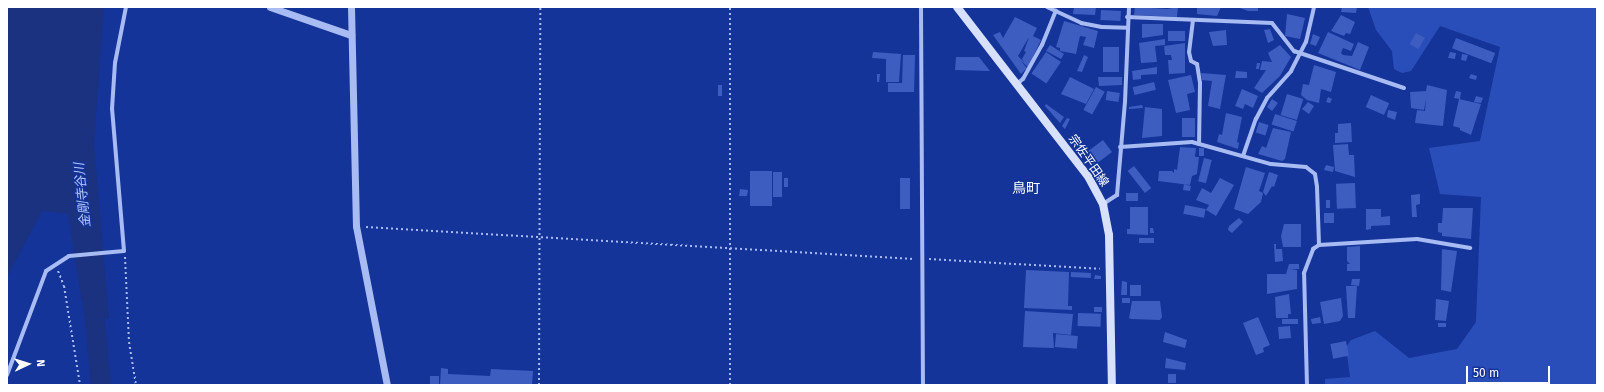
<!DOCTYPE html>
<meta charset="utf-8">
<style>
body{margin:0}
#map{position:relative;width:1604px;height:392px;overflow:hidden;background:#143499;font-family:"Fira Sans","Noto Sans JP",sans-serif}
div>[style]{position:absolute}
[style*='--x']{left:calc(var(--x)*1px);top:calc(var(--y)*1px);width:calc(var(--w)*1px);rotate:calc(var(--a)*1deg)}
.green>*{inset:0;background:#2a4eb9}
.water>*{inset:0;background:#1a3280}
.river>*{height:20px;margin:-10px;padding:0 10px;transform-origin:10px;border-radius:10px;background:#1a3280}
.building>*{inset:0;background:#3d5dc1;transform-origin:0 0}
.path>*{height:2px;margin-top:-1px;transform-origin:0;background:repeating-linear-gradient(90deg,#a8bbf3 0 2px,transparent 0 5px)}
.minor>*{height:4px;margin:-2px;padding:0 2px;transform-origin:2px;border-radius:2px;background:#a8bbf3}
.tertiary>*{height:7px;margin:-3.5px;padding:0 3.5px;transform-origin:3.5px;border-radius:3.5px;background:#a8bbf3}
.secondary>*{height:8px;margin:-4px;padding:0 4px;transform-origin:4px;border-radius:4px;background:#d7e0fc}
span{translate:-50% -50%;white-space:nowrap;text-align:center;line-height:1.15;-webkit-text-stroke:3px #143499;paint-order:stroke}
.street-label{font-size:12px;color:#fff}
.water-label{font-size:13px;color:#b4c6f9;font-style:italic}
.quarter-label{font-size:14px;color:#fff}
.frame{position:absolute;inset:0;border:8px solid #fff;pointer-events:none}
.north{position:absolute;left:8px;top:344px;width:40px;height:40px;-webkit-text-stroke:3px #143499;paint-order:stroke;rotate:86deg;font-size:11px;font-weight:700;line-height:16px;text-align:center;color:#fff}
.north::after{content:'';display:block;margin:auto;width:14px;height:18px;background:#fff;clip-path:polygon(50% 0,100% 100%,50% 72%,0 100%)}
.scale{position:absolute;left:1466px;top:366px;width:84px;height:18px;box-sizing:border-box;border:2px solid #fff;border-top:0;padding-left:5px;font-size:12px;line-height:14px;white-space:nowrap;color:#fff;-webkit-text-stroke:3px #143499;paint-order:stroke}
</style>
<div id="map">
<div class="green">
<i style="clip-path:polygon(1368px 7px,1597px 7px,1597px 385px,1325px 385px,1325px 379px,1350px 377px,1346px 347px,1351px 340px,1375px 331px,1409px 358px,1457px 349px,1476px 322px,1481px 197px,1440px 194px,1429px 148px,1480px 141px,1500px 47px,1440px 26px,1411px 71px,1402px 73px,1394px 69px,1392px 51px,1376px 30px)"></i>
</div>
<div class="water">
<i style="clip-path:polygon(7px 7px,104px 7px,94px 143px,109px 319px,84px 315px,68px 214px,42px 211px,7px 277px)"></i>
</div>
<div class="river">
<i style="--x:92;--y:290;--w:95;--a:84.6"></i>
</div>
<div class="building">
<i style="clip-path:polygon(1074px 7px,1096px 7px,1095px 15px,1073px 14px)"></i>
<i style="clip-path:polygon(1135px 7px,1167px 9px,1178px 7px,1177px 17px,1134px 15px)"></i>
<i style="clip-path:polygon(1197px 7px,1221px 7px,1217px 16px,1197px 14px)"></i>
<i style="clip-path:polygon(1237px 7px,1258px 7px,1258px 11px,1248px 11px)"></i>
<i style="clip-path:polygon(1342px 7px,1357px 7px,1356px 13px,1341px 12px)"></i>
<i style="left:1101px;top:10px;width:20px;height:10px;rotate:3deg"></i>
<i style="clip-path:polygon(1287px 14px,1305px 18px,1300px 39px,1285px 36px)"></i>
<i style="clip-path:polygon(1341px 15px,1355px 22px,1350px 34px,1346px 33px,1344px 36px,1331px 31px)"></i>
<i style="clip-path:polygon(evenodd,1015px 17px,1037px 28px,1033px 36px,1041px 40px,1028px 67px,1020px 60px,1027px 68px,1021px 74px,993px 35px,1000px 32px,1003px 38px,1015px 17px,1029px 37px,1024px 51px,1026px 52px,1022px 59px,1024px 62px,1018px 56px,1029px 37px)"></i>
<i style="clip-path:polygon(1064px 21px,1098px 31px,1094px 48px,1083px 45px,1086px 37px,1080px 36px,1076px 54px,1060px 51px,1060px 48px,1056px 47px)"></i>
<i style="clip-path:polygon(1142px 24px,1163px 24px,1163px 35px,1142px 38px)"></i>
<i style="clip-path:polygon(1270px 29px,1274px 40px,1268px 43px,1264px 30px)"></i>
<i style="clip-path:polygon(1226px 30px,1227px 45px,1213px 46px,1209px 32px)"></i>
<i style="left:1185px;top:31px;width:10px;height:17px;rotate:90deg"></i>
<i style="clip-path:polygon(1328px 32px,1354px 44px,1351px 51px,1343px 48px,1341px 53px,1343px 55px,1352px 56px,1358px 42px,1369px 47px,1360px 70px,1318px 53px)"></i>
<i style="left:1416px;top:33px;width:10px;height:13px;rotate:29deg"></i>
<i style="clip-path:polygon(1313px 34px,1320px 37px,1316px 46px,1310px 44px)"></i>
<i style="left:1456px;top:38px;width:42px;height:11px;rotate:21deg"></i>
<i style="clip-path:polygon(1165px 39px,1165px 45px,1155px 46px,1157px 62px,1141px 63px,1139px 43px)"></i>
<i style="clip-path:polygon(1185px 43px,1185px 73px,1169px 74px,1168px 60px,1172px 60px,1171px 55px,1165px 55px,1164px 46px)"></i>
<i style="clip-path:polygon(1050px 45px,1064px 54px,1061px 59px,1046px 51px)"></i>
<i style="clip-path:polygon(1280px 45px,1291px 57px,1280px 76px,1262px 93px,1254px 88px,1266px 70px,1260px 70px,1262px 61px,1272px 62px,1268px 53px)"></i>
<i style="left:1103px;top:47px;width:16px;height:25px"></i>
<i style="clip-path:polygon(873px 52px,901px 54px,899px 82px,886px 82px,886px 59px,872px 58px)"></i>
<i style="left:1046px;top:52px;width:18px;height:26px;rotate:34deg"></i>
<i style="clip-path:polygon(1450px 52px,1456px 53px,1455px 59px,1448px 58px)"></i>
<i style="clip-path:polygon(1462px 54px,1468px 55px,1466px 61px,1461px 60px)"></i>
<i style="clip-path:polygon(903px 55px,915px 55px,914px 92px,888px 92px,888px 83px,902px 83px)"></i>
<i style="clip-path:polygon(1084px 55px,1088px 57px,1082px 72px,1077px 71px)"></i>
<i style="clip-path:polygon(956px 57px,979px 57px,990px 71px,955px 70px)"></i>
<i style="clip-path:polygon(1257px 63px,1260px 63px,1259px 69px,1256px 69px)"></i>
<i style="clip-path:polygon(1314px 65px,1336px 72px,1331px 92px,1321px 89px,1319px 103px,1307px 100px,1301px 95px,1303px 84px,1309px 85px)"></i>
<i style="clip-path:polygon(1157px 67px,1157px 74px,1141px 75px,1141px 79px,1133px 80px,1132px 71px)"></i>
<i style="clip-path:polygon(1236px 71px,1247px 72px,1247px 78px,1235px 78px)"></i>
<i style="clip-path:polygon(1201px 73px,1226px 75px,1220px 109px,1208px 106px,1212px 81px,1202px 80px)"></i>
<i style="clip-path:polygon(877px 74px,880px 74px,879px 82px,877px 82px)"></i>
<i style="clip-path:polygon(1471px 74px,1477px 76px,1476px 80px,1469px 78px)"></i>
<i style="clip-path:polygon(1191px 75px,1195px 92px,1187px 94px,1190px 110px,1176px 113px,1168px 80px)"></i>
<i style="clip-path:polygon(1070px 77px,1094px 89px,1086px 104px,1061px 94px)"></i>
<i style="clip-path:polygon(1098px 77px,1122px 77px,1122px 85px,1099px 86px)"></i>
<i style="left:1154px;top:82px;width:8px;height:22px;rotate:76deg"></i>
<i style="left:718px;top:85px;width:4px;height:11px"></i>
<i style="clip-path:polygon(1427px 85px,1447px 90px,1443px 126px,1415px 123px,1417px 110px,1425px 111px,1426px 99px,1424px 110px,1411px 108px,1410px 92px,1426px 91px)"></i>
<i style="left:1096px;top:87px;width:10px;height:26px;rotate:29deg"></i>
<i style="clip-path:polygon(1242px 89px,1258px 96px,1253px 108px,1245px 104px,1243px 109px,1235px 106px)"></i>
<i style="left:1107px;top:91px;width:13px;height:9px;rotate:9deg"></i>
<i style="clip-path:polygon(1456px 91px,1461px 92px,1460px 99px,1454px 98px)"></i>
<i style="left:1287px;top:94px;width:17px;height:22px;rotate:17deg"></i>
<i style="left:1371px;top:95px;width:20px;height:13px;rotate:24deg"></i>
<i style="clip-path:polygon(1476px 96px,1483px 98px,1481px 103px,1474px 102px)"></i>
<i style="clip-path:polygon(1328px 97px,1332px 99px,1330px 103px,1326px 102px)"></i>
<i style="clip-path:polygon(1272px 99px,1278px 103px,1272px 111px,1267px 107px)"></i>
<i style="clip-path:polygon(1459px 99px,1481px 104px,1471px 135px,1460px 130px,1460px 128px,1453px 126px)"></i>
<i style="clip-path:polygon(1308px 102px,1314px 106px,1309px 114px,1302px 109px)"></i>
<i style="clip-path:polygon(1046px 104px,1064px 117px,1060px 123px,1045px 106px)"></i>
<i style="clip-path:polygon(1142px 105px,1143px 108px,1129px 109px,1129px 107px)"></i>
<i style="clip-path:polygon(1145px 107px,1162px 109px,1162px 136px,1142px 138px)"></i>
<i style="clip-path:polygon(1388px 110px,1397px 112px,1395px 120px,1387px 117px)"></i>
<i style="clip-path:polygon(1226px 113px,1242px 117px,1237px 142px,1239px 143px,1238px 149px,1217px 142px,1219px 134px,1222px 135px)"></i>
<i style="left:1275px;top:114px;width:23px;height:11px;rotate:18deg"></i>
<i style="clip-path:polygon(1067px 118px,1070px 119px,1065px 129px,1062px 126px)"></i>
<i style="left:1182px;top:118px;width:13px;height:19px"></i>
<i style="left:1259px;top:122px;width:10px;height:11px;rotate:17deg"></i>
<i style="clip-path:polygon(1351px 123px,1352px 142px,1335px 143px,1335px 133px,1338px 133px,1338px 124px)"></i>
<i style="clip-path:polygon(1273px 128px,1291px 132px,1285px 159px,1282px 161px,1258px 154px,1262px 146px,1266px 148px)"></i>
<i style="left:1103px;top:140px;width:15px;height:23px;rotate:53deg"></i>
<i style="clip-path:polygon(1348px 144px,1349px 155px,1354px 155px,1355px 177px,1335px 171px,1333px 145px)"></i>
<i style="clip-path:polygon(1180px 147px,1196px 148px,1195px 157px,1199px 157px,1197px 174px,1192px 176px,1190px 185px,1158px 181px,1159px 171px,1172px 171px,1174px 173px,1174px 169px,1177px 170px)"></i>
<i style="left:1199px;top:148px;width:5px;height:8px"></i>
<i style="left:1204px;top:158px;width:8px;height:24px;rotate:14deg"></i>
<i style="clip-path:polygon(1326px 165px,1334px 167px,1333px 172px,1324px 170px)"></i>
<i style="left:1134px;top:166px;width:28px;height:8px;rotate:52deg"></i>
<i style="clip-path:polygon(1246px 167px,1265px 173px,1259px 191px,1263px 193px,1261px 202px,1248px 214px,1234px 209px)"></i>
<i style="left:750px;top:171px;width:22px;height:35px"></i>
<i style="left:773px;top:172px;width:9px;height:25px"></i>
<i style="clip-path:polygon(1269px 172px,1278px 175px,1274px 187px,1272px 186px,1266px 196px,1263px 192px)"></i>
<i style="left:784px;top:178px;width:4px;height:9px"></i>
<i style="left:900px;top:178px;width:10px;height:31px"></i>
<i style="clip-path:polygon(1220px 178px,1234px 185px,1216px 216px,1206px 210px,1209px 205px,1196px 200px,1202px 188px,1211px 193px)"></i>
<i style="left:1355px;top:183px;width:25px;height:19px;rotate:88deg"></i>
<i style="clip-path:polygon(1184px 184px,1191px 186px,1190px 191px,1183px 190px)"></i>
<i style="clip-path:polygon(740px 189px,748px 190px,747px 196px,739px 196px)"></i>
<i style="left:1126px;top:193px;width:12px;height:8px"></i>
<i style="clip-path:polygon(1420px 194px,1420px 204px,1416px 205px,1417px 217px,1412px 217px,1411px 195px)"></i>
<i style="left:1326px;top:200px;width:4px;height:8px"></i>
<i style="left:1185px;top:205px;width:21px;height:9px;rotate:11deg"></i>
<i style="clip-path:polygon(1130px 207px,1148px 207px,1148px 235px,1127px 234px,1127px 229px,1130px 229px)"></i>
<i style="clip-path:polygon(1443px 208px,1473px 208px,1471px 239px,1442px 236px,1442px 233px,1438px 232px,1438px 223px,1442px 223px)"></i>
<i style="clip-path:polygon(1366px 209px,1381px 209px,1381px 217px,1390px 216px,1390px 225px,1371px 226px,1371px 229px,1366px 230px)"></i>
<i style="left:1324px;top:213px;width:10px;height:10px"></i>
<i style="clip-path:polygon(1239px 218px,1243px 222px,1232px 233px,1228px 230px,1229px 226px)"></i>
<i style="clip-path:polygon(1284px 224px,1301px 224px,1301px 247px,1283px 247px,1281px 236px)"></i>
<i style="clip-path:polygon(1150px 228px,1153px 228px,1154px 233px,1150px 233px)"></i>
<i style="left:1139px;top:238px;width:15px;height:5px"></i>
<i style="clip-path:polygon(1274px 244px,1276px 244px,1276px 249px,1282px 249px,1283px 261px,1275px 262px)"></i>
<i style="clip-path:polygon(1360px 246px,1360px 271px,1347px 271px,1347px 264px,1350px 264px,1347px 261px,1347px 247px)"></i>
<i style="clip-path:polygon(1442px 249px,1457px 251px,1451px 292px,1441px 290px)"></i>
<i style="clip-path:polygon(1289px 264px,1299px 264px,1299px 269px,1290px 269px,1297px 270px,1297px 289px,1267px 294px,1267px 274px,1286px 274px)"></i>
<i style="clip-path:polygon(1026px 270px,1069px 272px,1068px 306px,1072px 306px,1072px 310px,1024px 308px)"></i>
<i style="left:1071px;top:272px;width:20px;height:5px;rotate:3deg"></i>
<i style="clip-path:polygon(1095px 275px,1101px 276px,1101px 279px,1094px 279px)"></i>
<i style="clip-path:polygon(1352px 279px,1360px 279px,1359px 286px,1351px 285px)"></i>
<i style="clip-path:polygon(1122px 281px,1127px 282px,1127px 295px,1121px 295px)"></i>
<i style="left:1130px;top:285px;width:11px;height:11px"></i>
<i style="clip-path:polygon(1346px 286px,1357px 286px,1355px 318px,1348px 318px)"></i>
<i style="clip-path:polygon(1289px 294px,1291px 314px,1288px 314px,1288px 318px,1276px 318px,1275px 297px)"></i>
<i style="left:1122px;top:298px;width:8px;height:5px"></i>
<i style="clip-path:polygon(1341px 298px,1343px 316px,1340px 321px,1324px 324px,1320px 302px)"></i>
<i style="clip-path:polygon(1436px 299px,1449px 301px,1446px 321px,1435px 320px)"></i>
<i style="clip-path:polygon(1132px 301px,1160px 301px,1162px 317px,1160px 320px,1131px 319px,1129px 318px)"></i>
<i style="left:1094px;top:307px;width:8px;height:5px"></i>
<i style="clip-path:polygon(1025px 311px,1073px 314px,1071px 335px,1053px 333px,1054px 348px,1023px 347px)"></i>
<i style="left:1078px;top:313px;width:23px;height:13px;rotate:2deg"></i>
<i style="clip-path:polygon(1258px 317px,1270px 345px,1263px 348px,1264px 352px,1256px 355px,1243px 323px)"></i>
<i style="clip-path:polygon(1320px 317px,1321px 323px,1312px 324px,1311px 319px)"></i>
<i style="left:1282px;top:319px;width:16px;height:5px"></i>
<i style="left:1438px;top:323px;width:8px;height:4px"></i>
<i style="left:1290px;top:326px;width:12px;height:12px;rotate:85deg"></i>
<i style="clip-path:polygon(1165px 332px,1187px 340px,1185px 348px,1163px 342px)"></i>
<i style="left:1056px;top:334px;width:22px;height:13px;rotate:5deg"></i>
<i style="left:1346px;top:341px;width:15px;height:16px;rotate:79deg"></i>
<i style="clip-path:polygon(1166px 358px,1186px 363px,1185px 370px,1165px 368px)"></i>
<i style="clip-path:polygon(441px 368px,448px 369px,448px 374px,490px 376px,491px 369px,533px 371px,532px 385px,440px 385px)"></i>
<i style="left:1168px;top:374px;width:8px;height:9px"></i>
<i style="left:430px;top:376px;width:9px;height:8px"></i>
</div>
<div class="path">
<i style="--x:366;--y:227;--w:549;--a:3.34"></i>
<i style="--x:125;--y:257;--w:85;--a:87.3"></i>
<i style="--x:129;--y:342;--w:44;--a:80.8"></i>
<i style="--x:929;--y:259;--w:171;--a:3.3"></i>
<i style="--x:58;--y:271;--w:16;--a:68"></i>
<i style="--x:64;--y:286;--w:100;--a:80.8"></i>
<i style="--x:539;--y:385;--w:378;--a:-89.8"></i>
<i style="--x:730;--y:385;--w:378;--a:-90"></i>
</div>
<div class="minor">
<i style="--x:921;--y:7;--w:378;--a:89.7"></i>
<i style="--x:1047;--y:7;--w:38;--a:25"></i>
<i style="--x:1081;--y:23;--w:21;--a:11"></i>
<i style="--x:1102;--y:27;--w:25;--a:2"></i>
<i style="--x:1127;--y:17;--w:145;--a:2.4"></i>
<i style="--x:1272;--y:23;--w:36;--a:52"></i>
<i style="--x:1294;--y:51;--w:116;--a:18.6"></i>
<i style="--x:1193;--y:20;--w:32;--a:97"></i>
<i style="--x:1189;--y:52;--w:9;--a:77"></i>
<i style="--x:1191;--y:61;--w:7;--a:27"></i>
<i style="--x:1197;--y:64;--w:19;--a:81"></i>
<i style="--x:1200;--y:83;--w:61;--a:90.9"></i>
<i style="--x:1016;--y:85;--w:9;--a:-41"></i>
<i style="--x:1023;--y:79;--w:39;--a:-61"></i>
<i style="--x:1042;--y:45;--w:37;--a:-68"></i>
<i style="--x:1120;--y:147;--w:72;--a:-4"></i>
<i style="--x:1192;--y:142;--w:82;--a:15.6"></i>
<i style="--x:1271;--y:164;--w:35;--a:5"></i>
<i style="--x:1306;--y:167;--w:11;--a:38"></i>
<i style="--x:1315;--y:174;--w:13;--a:81"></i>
<i style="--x:1317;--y:187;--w:58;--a:88"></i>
<i style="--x:1243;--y:156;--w:39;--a:-71"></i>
<i style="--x:1256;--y:119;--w:24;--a:-62"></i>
<i style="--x:1267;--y:98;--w:36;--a:-48"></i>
<i style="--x:1291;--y:71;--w:33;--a:-63"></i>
<i style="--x:1306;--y:42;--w:36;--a:-77"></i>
<i style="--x:1103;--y:204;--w:17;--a:-33"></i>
<i style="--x:1117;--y:195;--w:93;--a:-85.1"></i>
<i style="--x:1125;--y:102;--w:95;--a:-87.6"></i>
<i style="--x:7;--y:375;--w:111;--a:-69.4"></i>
<i style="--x:46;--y:271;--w:27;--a:-33"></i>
<i style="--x:69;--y:256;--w:55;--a:-5.2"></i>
<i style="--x:124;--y:251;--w:143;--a:-94.8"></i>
<i style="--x:112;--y:109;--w:46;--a:-86.3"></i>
<i style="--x:115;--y:63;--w:57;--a:-78.9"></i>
<i style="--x:1307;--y:385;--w:112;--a:-91.5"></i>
<i style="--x:1304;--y:273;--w:26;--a:-69"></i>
<i style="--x:1313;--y:249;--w:7;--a:-34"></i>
<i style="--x:1319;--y:245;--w:98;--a:-3.5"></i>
<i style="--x:1417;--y:239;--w:54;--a:9.6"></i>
</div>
<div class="tertiary">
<i style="--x:270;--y:7;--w:86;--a:19.1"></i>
<i style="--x:351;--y:7;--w:219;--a:88.7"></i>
<i style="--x:356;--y:226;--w:162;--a:79"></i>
</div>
<div class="secondary">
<i style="--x:957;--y:7;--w:216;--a:52.3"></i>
<i style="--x:1089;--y:178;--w:30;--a:62"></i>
<i style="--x:1103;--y:204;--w:32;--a:79"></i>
<i style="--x:1109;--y:235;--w:150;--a:88.9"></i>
</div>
<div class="street-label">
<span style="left:1088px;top:161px;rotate:55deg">宗佐平田線</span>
</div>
<div class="water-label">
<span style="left:83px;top:195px;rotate:-96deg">金剛寺谷川</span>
</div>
<div class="quarter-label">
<span style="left:1026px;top:189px">鳥町</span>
</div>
<div class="frame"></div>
<div class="north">N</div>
<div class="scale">50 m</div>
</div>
